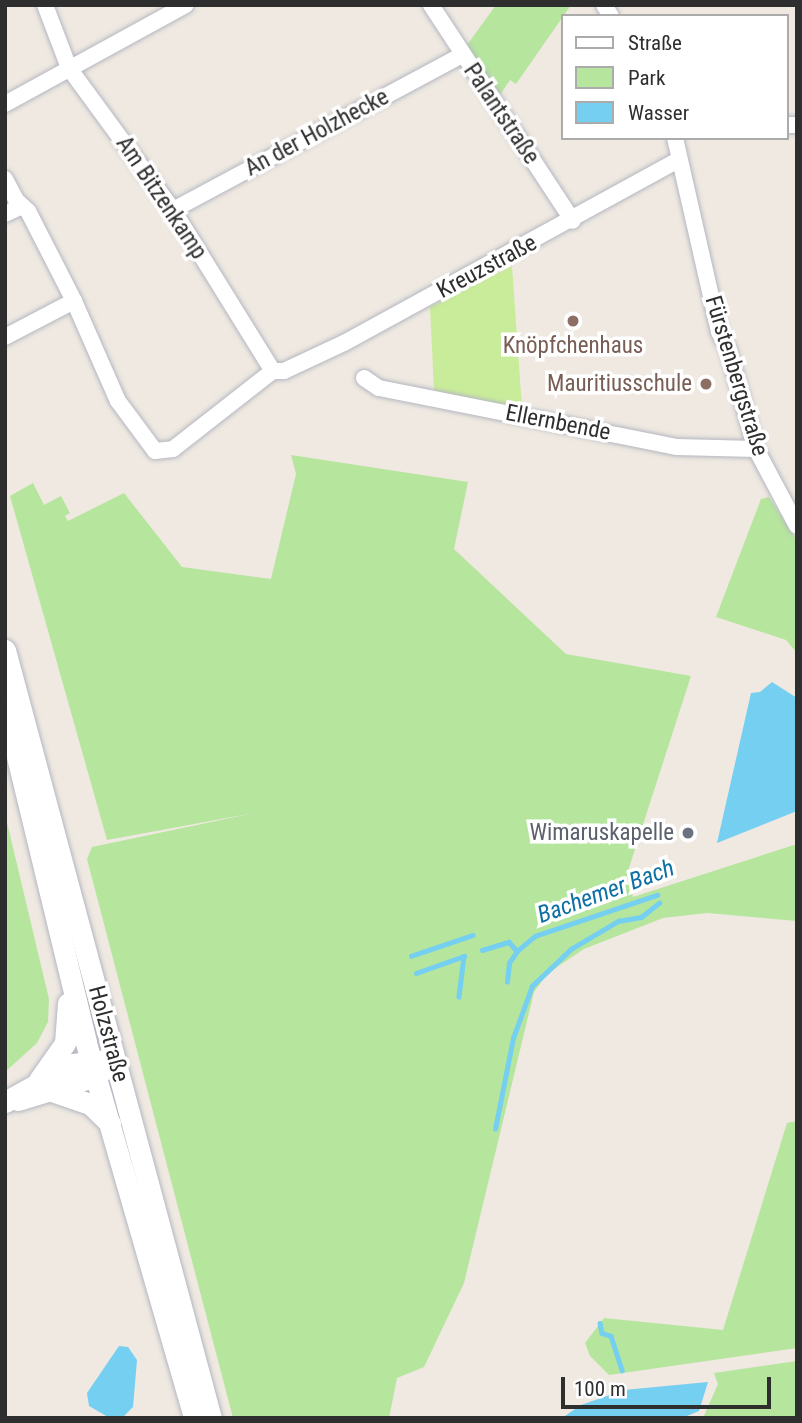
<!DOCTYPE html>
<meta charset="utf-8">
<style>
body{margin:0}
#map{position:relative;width:802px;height:1423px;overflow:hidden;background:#efe9e1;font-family:"Roboto Condensed",sans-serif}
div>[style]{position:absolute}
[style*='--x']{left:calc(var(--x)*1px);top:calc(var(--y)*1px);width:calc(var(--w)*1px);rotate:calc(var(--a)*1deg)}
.green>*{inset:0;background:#b6e59e}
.pitch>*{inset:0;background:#c9ec9a}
.water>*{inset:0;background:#75cff0}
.stream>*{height:4.5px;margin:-2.25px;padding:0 2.25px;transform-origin:2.25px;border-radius:2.25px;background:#75cff0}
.roads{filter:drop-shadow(0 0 2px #b4b7c1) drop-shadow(0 0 2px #b4b7c1)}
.street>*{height:16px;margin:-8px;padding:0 8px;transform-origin:8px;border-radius:8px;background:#fff}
.secondary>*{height:21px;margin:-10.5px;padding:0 10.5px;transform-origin:10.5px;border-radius:10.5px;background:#fff}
.dots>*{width:19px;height:19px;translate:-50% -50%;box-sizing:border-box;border:4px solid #fff;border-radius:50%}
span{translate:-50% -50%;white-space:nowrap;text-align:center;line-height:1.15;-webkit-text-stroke:7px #fff;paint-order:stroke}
.street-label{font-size:23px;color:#2e2e2e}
.education-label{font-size:23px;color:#785e54}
.right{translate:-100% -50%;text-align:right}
.worship-label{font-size:23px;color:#5b616d}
.water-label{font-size:24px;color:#0d6fa3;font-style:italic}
.frame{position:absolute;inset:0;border:7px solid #2e2e2e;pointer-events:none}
.legend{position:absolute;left:561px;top:14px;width:228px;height:126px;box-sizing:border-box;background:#fff;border:2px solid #ababab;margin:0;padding:9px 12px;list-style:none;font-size:21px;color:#2e2e2e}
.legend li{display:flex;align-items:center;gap:14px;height:35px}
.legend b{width:35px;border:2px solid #ababab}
.scale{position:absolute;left:561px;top:1377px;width:210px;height:32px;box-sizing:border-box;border:4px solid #2e2e2e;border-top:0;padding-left:9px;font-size:21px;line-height:24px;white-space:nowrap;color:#2e2e2e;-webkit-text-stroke:5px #fff;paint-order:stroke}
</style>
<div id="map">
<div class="green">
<i style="clip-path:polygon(496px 5px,571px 5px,516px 84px,510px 80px,500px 95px,467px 45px)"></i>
<i style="clip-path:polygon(291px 455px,468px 482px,454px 549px,566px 654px,691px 676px,627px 874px,633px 897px,797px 844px,797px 921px,707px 913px,663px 918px,584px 949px,548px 973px,534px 992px,464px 1283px,424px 1367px,397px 1378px,389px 1418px,233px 1418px,87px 859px,92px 847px,254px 813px,107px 840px,10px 496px,33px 483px,44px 505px,61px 496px,70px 513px,65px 516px,68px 521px,124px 493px,182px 567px,271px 579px,296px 474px)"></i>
<i style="clip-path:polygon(769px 497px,797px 541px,797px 653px,786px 640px,716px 617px,761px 499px)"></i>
<i style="clip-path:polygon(5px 814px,49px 999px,48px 1022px,37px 1043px,5px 1072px)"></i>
<i style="clip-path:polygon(797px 1121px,797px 1348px,609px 1375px,590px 1356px,585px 1343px,604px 1318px,723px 1330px,787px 1123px)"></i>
<i style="clip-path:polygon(797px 1361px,797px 1418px,703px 1418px,718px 1384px,714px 1373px)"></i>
</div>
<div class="pitch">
<i style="clip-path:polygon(512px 266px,522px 408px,434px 391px,430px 307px)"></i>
</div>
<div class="water">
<i style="clip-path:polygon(772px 682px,797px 698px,797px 811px,717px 843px,751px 693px,760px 692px)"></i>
<i style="clip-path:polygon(119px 1346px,128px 1347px,137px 1360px,133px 1407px,122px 1418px,108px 1417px,89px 1406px,87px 1393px)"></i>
<i style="clip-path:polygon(708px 1382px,699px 1411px,682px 1418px,562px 1418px,581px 1405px,624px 1390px)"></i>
</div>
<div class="stream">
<i style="--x:482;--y:950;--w:28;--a:-17"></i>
<i style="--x:509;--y:942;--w:12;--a:48"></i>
<i style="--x:517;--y:951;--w:23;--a:-40"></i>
<i style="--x:535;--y:936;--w:129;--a:-18.6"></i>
<i style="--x:411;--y:956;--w:65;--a:-18.7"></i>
<i style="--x:416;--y:973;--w:51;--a:-19.5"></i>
<i style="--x:464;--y:956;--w:41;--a:97"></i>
<i style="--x:507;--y:982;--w:19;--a:-84"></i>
<i style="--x:509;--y:963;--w:14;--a:-56"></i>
<i style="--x:495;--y:1129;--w:93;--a:-78.8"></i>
<i style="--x:513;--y:1038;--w:55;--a:-69.9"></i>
<i style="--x:532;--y:986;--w:54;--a:-43.5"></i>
<i style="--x:571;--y:949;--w:55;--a:-30.8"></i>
<i style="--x:618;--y:921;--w:23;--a:-10"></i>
<i style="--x:641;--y:917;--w:23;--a:-38"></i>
<i style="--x:600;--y:1323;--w:10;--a:79"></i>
<i style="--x:602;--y:1333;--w:9;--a:18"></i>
<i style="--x:611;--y:1336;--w:36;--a:72"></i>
</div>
<div class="roads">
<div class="street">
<i style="--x:45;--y:5;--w:67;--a:69.1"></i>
<i style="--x:69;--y:68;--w:176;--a:53.8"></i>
<i style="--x:173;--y:210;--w:190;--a:58.2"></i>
<i style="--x:273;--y:371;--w:11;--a:0"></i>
<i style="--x:284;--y:371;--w:66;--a:-25"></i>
<i style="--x:344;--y:343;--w:379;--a:-28.7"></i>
<i style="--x:431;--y:5;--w:258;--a:56.7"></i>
<i style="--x:604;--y:5;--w:13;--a:58"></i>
<i style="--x:5;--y:104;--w:206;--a:-28.7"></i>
<i style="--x:786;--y:125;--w:11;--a:0"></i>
<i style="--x:675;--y:138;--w:199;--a:77.2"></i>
<i style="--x:719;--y:332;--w:19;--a:62"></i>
<i style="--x:728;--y:349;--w:104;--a:74.4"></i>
<i style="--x:756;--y:449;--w:87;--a:62"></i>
<i style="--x:5;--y:179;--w:24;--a:62"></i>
<i style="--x:16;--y:200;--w:16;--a:43"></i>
<i style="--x:28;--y:211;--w:101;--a:62.9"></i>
<i style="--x:74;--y:301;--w:109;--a:66.3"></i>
<i style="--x:118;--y:401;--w:62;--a:53.5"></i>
<i style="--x:155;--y:451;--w:18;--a:-6"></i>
<i style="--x:173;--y:449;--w:127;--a:-38"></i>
<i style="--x:173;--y:210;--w:328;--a:-28.2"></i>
<i style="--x:5;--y:214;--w:19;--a:-25"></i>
<i style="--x:5;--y:337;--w:78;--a:-27.6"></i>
<i style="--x:364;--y:378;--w:18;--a:34"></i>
<i style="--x:379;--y:388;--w:304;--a:11.2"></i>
<i style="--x:677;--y:447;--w:79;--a:1.5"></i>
</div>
<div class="secondary">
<i style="--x:5;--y:650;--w:795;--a:74.99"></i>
<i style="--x:5;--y:707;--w:346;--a:76.4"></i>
<i style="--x:86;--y:1043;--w:390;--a:73.9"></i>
<i style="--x:39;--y:1080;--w:45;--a:-54.9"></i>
<i style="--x:65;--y:1043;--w:40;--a:-85.7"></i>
<i style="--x:52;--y:1091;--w:40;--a:18.9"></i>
<i style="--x:90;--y:1104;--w:28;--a:44"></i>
<i style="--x:18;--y:1100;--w:82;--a:-17.1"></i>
<i style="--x:96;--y:1076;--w:12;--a:-42"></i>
<i style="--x:5;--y:1102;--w:78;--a:-29.2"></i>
<i style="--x:73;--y:1064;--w:32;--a:-7"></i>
</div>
</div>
<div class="dots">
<i style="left:573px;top:321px;background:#8d6e63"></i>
<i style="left:706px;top:384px;background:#8d6e63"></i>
<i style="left:688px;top:833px;background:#6b7280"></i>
</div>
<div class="street-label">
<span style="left:501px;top:114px;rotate:56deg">Palantstraße</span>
<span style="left:317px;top:133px;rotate:-28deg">An der Holzhecke</span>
<span style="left:161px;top:198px;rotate:56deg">Am Bitzenkamp</span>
<span style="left:487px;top:267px;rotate:-28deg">Kreuzstraße</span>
<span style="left:736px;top:376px;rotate:73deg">Fürstenbergstraße</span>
<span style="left:558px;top:423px;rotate:11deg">Ellernbende</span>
<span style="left:108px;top:1034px;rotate:75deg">Holzstraße</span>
</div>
<div class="education-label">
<span style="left:573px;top:346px">Knöpfchenhaus</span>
<span class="right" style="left:692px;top:384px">Mauritiusschule</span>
</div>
<div class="worship-label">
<span class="right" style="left:674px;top:833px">Wimaruskapelle</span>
</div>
<div class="water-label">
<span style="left:606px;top:892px;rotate:-20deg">Bachemer Bach</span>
</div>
<div class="frame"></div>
<ul class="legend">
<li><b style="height:9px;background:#fff"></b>Straße</li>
<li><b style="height:19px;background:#b6e59e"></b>Park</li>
<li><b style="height:19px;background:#75cff0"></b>Wasser</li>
</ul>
<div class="scale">100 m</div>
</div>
